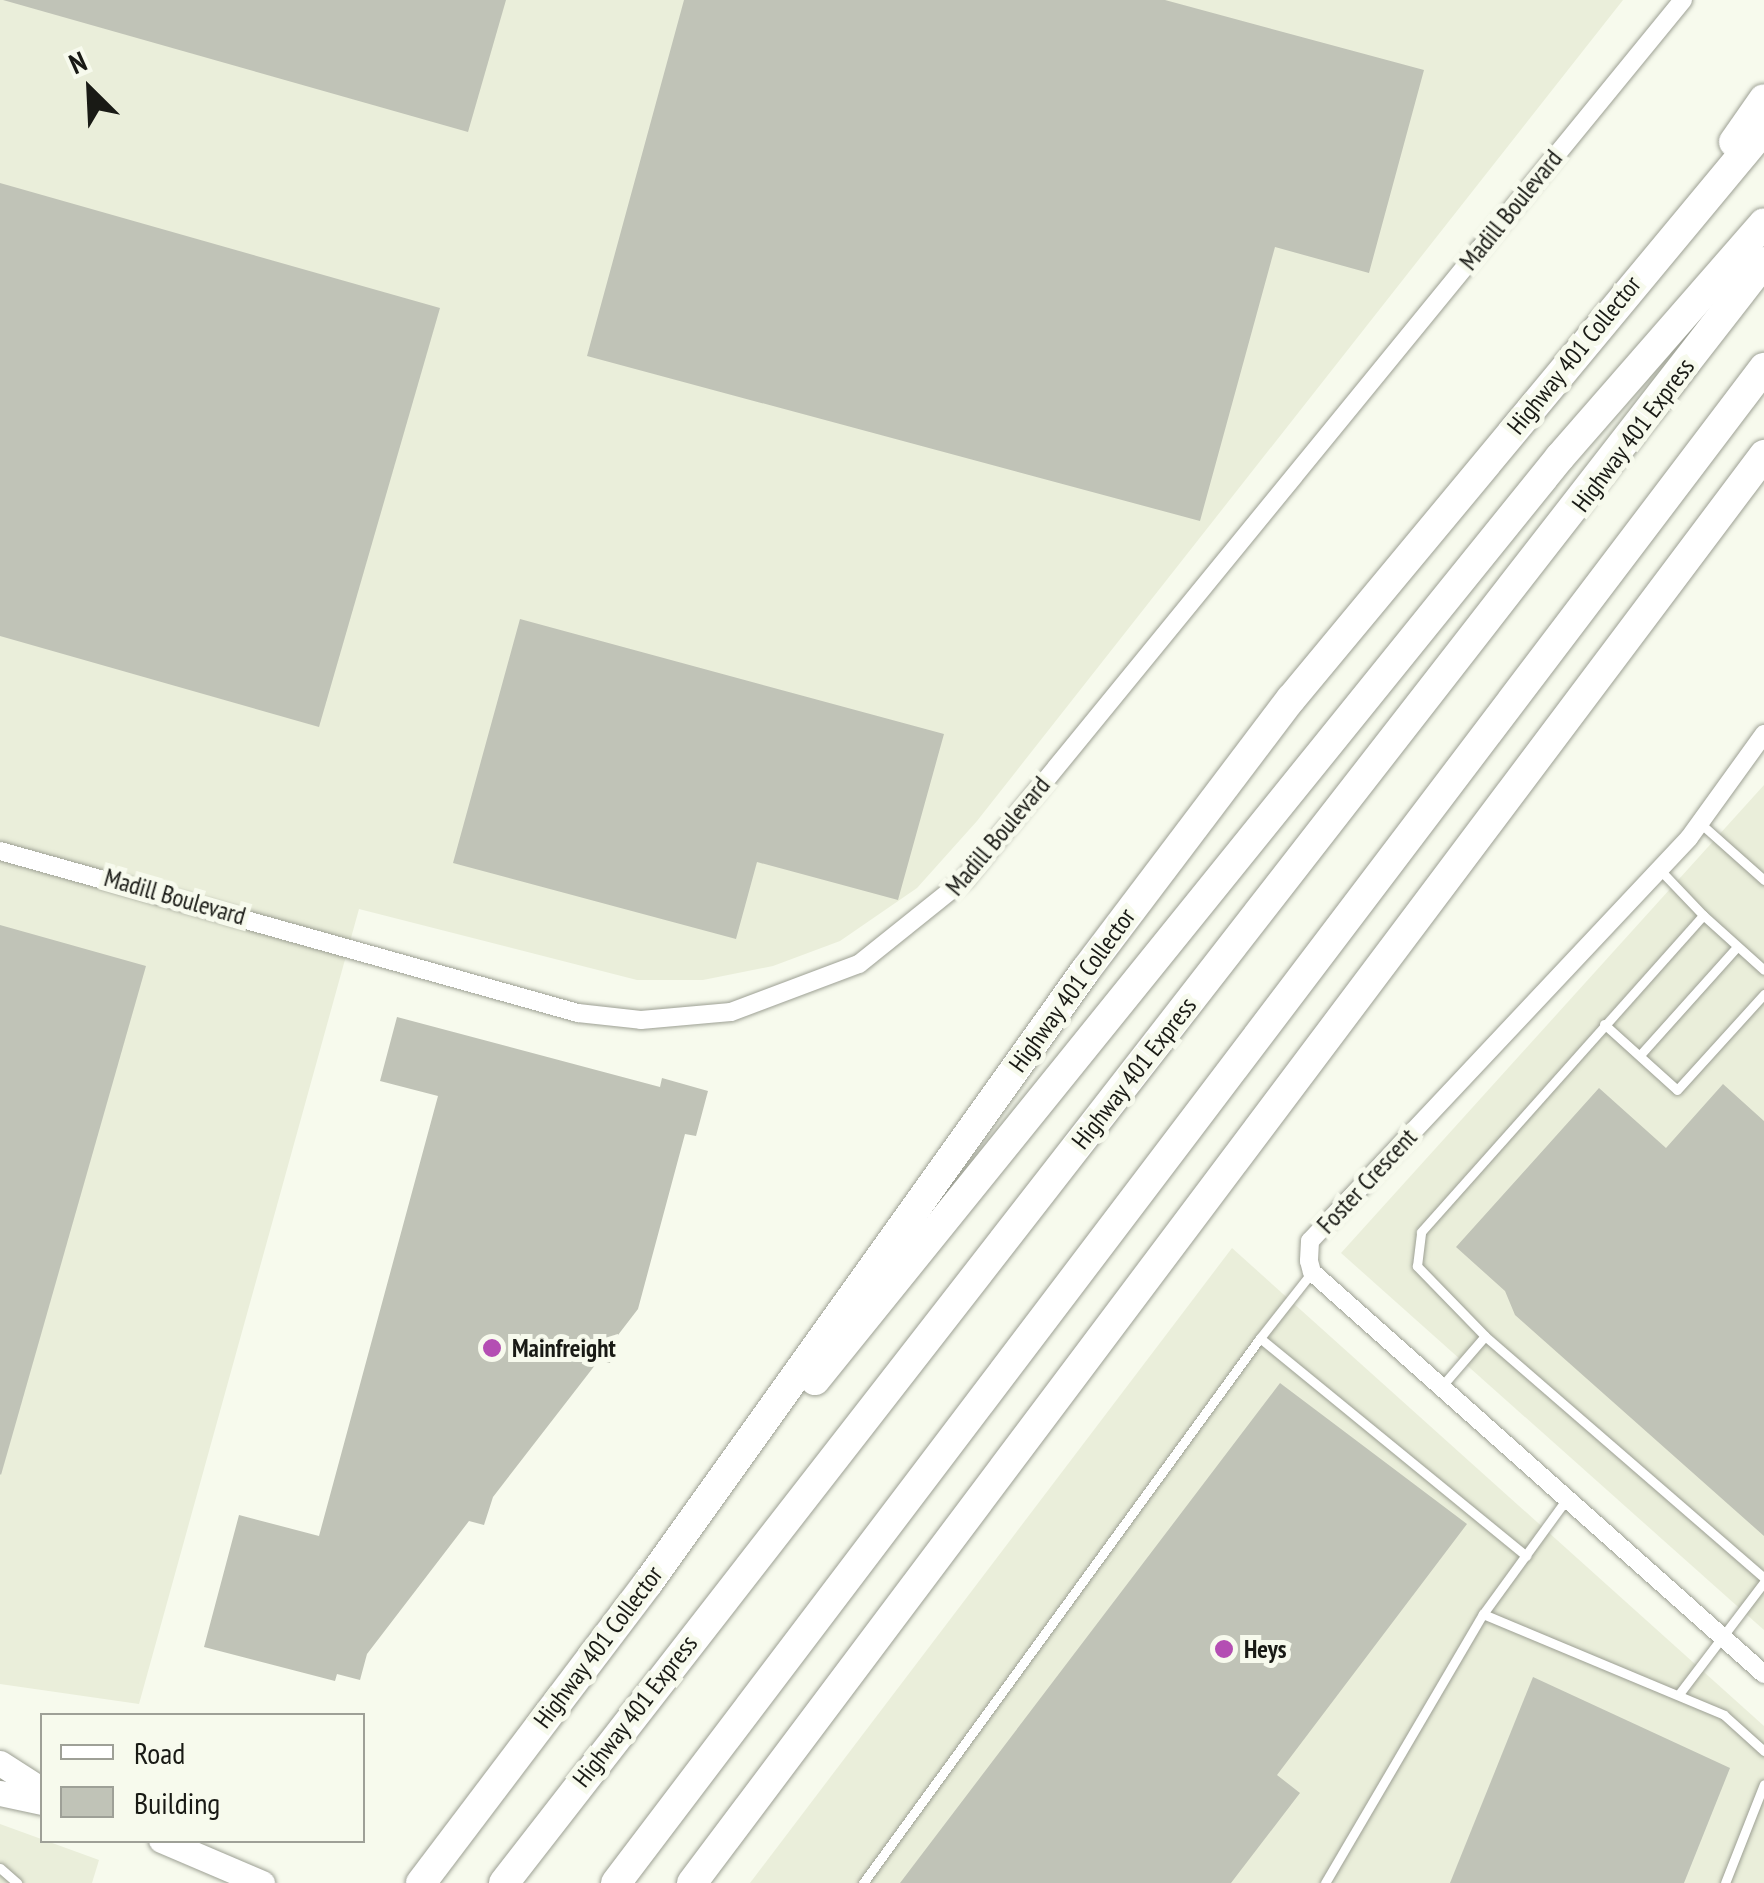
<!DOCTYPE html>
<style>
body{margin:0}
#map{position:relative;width:1764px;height:1883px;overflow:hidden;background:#f7faed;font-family:"PT Sans Narrow",sans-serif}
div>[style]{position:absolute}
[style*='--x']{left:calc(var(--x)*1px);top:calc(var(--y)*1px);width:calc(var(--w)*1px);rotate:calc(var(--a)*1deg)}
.built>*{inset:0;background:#eaeeda}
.building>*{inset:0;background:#c0c3b7}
.roads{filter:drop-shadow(0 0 2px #9da094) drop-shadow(0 0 2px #9da094)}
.lane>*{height:9px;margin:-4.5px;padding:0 4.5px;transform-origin:4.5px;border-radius:4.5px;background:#fff}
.street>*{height:18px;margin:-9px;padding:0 9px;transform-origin:9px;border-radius:9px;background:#fff}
.secondary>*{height:25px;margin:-12.5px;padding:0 12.5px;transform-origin:12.5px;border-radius:12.5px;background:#fff}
.highway>*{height:30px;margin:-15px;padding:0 15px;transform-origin:15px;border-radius:15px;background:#fff}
.dots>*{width:28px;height:28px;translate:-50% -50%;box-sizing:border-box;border:5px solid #f7faed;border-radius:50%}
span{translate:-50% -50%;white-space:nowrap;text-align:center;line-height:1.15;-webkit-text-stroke:10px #f7faed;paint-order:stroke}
.street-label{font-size:25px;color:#191a15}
.poi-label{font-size:25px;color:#191a15;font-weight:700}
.left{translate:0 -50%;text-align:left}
.legend{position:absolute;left:40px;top:1713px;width:325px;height:130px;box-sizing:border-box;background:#f7faed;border:2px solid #9ea097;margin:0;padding:12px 18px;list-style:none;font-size:30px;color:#191a15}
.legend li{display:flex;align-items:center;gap:20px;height:50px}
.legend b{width:50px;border:2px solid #9ea097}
.north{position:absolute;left:40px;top:40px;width:100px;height:100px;-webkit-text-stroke:8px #f7faed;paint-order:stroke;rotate:336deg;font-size:28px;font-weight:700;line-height:40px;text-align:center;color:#191a15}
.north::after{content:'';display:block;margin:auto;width:35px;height:45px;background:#191a15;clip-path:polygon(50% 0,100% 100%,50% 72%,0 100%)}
</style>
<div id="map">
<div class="built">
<i style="clip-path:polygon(0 0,1623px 0,977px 821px,917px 888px,840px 941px,773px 966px,703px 980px,637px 980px,359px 909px,139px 1704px,0 1684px)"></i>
<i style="clip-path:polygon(1764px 785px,1764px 1630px,1341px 1253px)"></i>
<i style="clip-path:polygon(1232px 1248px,1764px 1726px,1764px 1883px,750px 1883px)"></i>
<i style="clip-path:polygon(0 1824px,99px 1860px,92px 1883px,0 1883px)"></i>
</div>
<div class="building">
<i style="clip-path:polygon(3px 0,506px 0,468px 132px)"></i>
<i style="clip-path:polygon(684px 0,1165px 0,1424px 70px,1369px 273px,1275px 247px,1200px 521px,587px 356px)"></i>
<i style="clip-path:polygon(0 183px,440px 308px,319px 727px,0 636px)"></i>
<i style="clip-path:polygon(520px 619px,944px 734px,898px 900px,757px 862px,736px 939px,453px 863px)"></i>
<i style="clip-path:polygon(0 925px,146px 966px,1px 1475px,0 1474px)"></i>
<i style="clip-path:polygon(397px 1017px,660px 1087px,662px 1078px,708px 1091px,696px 1136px,685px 1134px,638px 1309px,618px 1335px,610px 1363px,599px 1360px,493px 1497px,484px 1525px,469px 1521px,367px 1654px,360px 1680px,337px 1674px,335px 1681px,204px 1647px,239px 1515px,319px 1536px,438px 1096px,380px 1081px)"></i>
<i style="clip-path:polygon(1723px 1084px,1764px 1121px,1764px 1536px,1515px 1315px,1505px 1291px,1456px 1247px,1599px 1088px,1666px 1148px)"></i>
<i style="clip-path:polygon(1280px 1383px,1467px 1524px,1277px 1775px,1300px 1793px,1231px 1883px,900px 1883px)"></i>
<i style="clip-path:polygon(1533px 1677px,1730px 1768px,1684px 1883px,1450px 1883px)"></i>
</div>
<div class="roads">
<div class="lane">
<i style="--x:1700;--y:823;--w:86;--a:41.7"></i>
<i style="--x:1703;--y:915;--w:82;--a:42"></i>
<i style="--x:1604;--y:1024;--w:98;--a:42.1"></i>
<i style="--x:1677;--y:1090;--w:130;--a:-47.8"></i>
<i style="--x:1640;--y:1055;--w:145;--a:-48.1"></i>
<i style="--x:1312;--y:1272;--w:84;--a:128.2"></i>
<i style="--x:1260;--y:1338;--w:344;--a:39.3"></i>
<i style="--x:1485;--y:1336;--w:98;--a:-134.2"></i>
<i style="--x:1417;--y:1266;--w:34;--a:-83"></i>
<i style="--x:1421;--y:1232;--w:424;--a:-48.3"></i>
<i style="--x:1703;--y:915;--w:62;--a:-133.7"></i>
<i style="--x:1441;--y:1387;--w:67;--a:-49.2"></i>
<i style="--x:1485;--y:1336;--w:369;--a:40.9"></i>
<i style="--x:1483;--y:1614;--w:261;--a:22.7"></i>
<i style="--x:1724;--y:1715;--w:54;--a:42"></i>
<i style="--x:1679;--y:1694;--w:141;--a:-52.8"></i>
<i style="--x:0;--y:1868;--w:23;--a:41"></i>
<i style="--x:863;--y:1883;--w:674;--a:-53.93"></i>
<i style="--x:1325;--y:1883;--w:312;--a:-59.6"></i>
<i style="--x:1483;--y:1614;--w:140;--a:-54"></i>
<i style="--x:1725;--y:1883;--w:106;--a:-68.5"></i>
</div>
<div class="street">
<i style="--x:1764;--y:734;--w:128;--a:125.8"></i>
<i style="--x:1689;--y:838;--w:553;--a:133.24"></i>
<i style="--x:1310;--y:1241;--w:20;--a:93"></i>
<i style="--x:1309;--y:1261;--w:11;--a:75"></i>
<i style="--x:1312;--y:1272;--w:605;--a:41.65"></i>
<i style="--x:0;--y:851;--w:600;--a:15.66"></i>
<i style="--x:578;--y:1013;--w:63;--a:6.3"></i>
<i style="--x:641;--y:1020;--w:90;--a:-5.1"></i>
<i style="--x:731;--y:1012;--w:137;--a:-20.6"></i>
<i style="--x:859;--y:964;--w:136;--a:-38.7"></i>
<i style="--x:965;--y:879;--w:1135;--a:-50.76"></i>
</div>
<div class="secondary">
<i style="--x:0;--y:1763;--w:50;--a:32.7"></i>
<i style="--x:0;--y:1793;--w:43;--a:12.1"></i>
<i style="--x:161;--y:1840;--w:110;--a:23.1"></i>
</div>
<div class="highway">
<i style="--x:1734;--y:142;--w:52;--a:-55.1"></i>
<i style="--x:815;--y:1380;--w:1186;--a:-51.09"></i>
<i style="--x:1560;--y:457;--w:310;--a:-48.9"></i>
<i style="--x:421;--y:1883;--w:376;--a:-52.9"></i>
<i style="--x:648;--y:1583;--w:752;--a:-54.47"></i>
<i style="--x:1085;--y:971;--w:341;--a:-52.9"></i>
<i style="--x:1291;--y:699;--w:741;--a:-50.31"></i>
<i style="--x:504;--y:1883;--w:2053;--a:-52.14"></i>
<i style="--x:616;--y:1883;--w:1901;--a:-52.85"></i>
<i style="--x:692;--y:1883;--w:1786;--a:-53.1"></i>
</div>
</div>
<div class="dots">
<i style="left:492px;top:1348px;background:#b44eb3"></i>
<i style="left:1224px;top:1649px;background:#b44eb3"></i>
</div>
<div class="street-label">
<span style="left:1511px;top:210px;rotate:-51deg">Madill Boulevard</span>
<span style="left:1574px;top:355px;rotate:-51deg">Highway 401 Collector</span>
<span style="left:1633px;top:435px;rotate:-53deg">Highway 401 Express</span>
<span style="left:998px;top:836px;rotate:-50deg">Madill Boulevard</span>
<span style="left:175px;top:897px;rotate:16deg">Madill Boulevard</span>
<span style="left:1072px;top:990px;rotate:-54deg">Highway 401 Collector</span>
<span style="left:1134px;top:1073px;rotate:-52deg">Highway 401 Express</span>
<span style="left:1367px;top:1181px;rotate:-47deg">Foster Crescent</span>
<span style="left:598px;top:1647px;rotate:-53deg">Highway 401 Collector</span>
<span style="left:635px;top:1711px;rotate:-52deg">Highway 401 Express</span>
</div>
<div class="poi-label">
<span class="left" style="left:512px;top:1348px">Mainfreight</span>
<span class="left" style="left:1244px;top:1649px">Heys</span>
</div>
<ul class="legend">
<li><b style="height:12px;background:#fff"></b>Road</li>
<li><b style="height:28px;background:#c0c3b7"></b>Building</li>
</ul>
<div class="north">N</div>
</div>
